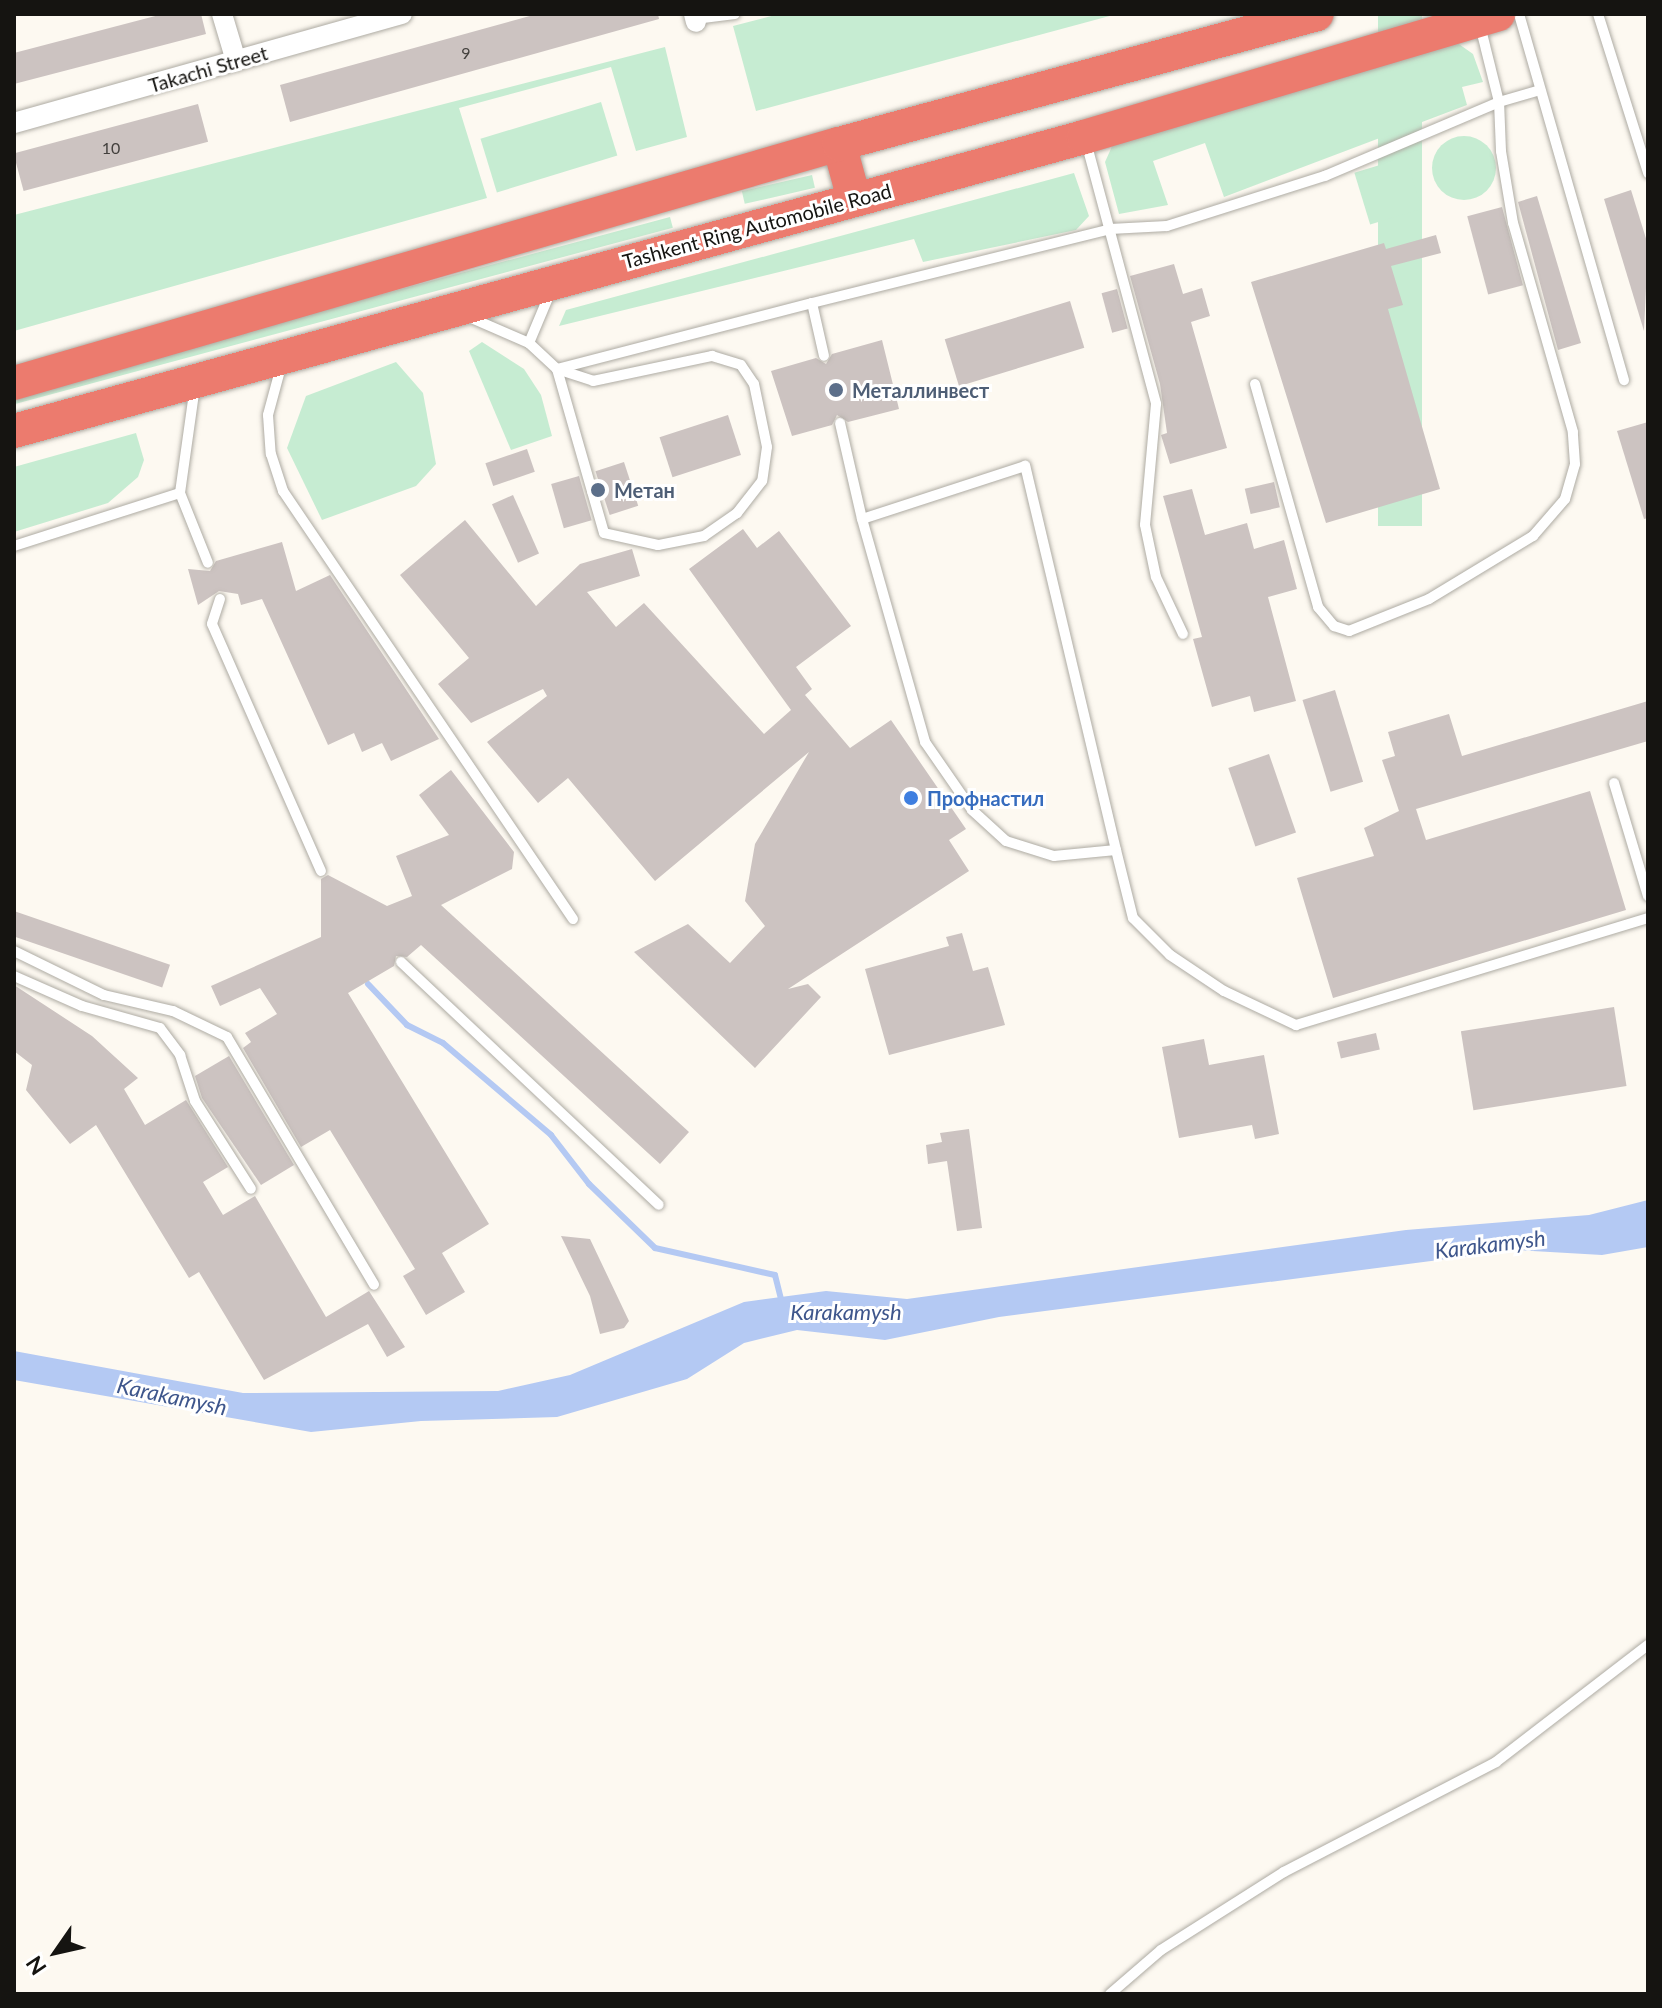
<!DOCTYPE html>
<meta charset="utf-8">
<style>
body{margin:0}
#map{position:relative;width:1662px;height:2008px;overflow:hidden;background:#fdf9f1;font-family:Lato,sans-serif}
div>[style]{position:absolute}
[style*='--x']{left:calc(var(--x)*1px);top:calc(var(--y)*1px);width:calc(var(--w)*1px);rotate:calc(var(--a)*1deg)}
.green>*{inset:0;background:#c6ecd2;transform-origin:0 0}
.round{border-radius:50%}
.water>*{inset:0;background:#b4c9f3}
.stream>*{height:6px;margin:-3px;padding:0 3px;transform-origin:3px;border-radius:3px;background:#b4c9f3}
.building>*{inset:0;background:#ccc3c1;transform-origin:0 0}
.roads{filter:drop-shadow(0 0 2px #aeaba3) drop-shadow(0 0 2px #aeaba3)}
.service>*{height:10px;margin:-5px;padding:0 5px;transform-origin:5px;border-radius:5px;background:#fff}
.minor>*{height:20px;margin:-10px;padding:0 10px;transform-origin:10px;border-radius:10px;background:#fff}
.trunk>*{height:34px;margin:-17px;padding:0 17px;transform-origin:17px;border-radius:17px;background:#ec7b6e}
.dots>*{width:22px;height:22px;translate:-50% -50%;box-sizing:border-box;border:4px solid #fff;border-radius:50%}
span{translate:-50% -50%;white-space:nowrap;text-align:center;line-height:1.15;-webkit-text-stroke:6px #fff;paint-order:stroke}
.number-label{font-size:16px;color:#43403d}
.number-label span{-webkit-text-stroke-width:0}
.street-label{font-size:20px;color:#151411}
.service-label{font-size:20px;color:#4e5e75;font-weight:700}
.left{translate:0 -50%;text-align:left}
.shop-label{font-size:20px;color:#366cbe;font-weight:700}
.water-label{font-size:22px;color:#3e568c;font-style:italic}
.frame{position:absolute;inset:0;border:16px solid #151411;pointer-events:none}
.north{position:absolute;left:16px;top:1912px;width:80px;height:80px;-webkit-text-stroke:6px #fff;paint-order:stroke;rotate:236deg;font-size:22px;font-weight:700;line-height:32px;text-align:center;color:#151411}
.north::after{content:'';display:block;margin:auto;width:28px;height:36px;background:#151411;clip-path:polygon(50% 0,100% 100%,50% 72%,0 100%)}
</style>
<div id="map">
<div class="green">
<i style="clip-path:polygon(779px 14px,1117px 14px,756px 111px,733px 26px)"></i>
<i style="left:1378px;top:14px;width:44px;height:512px"></i>
<i style="clip-path:polygon(1456px 42px,1473px 54px,1483px 82px,1462px 87px,1467px 105px,1224px 197px,1205px 143px,1153px 161px,1168px 205px,1119px 214px,1105px 162px,1114px 142px)"></i>
<i style="clip-path:polygon(665px 47px,687px 137px,636px 151px,611px 67px,459px 108px,487px 198px,14px 331px,14px 215px)"></i>
<i style="left:601px;top:102px;width:56px;height:126px;rotate:73deg"></i>
<i class="round" style="left:1432px;top:136px;width:64px;height:64px"></i>
<i style="left:1406px;top:157px;width:54px;height:54px;rotate:73deg"></i>
<i style="clip-path:polygon(1074px 173px,1089px 216px,1076px 230px,923px 262px,914px 239px,559px 326px,566px 310px)"></i>
<i style="left:812px;top:175px;width:13px;height:72px;rotate:77deg"></i>
<i style="left:670px;top:217px;width:11px;height:682px;rotate:75deg"></i>
<i style="clip-path:polygon(482px 342px,524px 369px,541px 395px,552px 436px,511px 450px,469px 351px)"></i>
<i style="clip-path:polygon(396px 362px,423px 393px,436px 464px,416px 486px,322px 520px,287px 448px,306px 396px)"></i>
<i style="clip-path:polygon(136px 433px,144px 460px,138px 477px,108px 503px,14px 532px,14px 467px)"></i>
</div>
<div class="water">
<i style="clip-path:polygon(1648px 1200px,1648px 1247px,1602px 1255px,1516px 1250px,999px 1317px,885px 1340px,797px 1330px,744px 1343px,687px 1379px,557px 1417px,421px 1421px,311px 1432px,14px 1380px,14px 1351px,243px 1393px,498px 1391px,570px 1375px,744px 1302px,826px 1291px,907px 1299px,1406px 1230px,1589px 1215px)"></i>
</div>
<div class="stream">
<i style="--x:368;--y:984;--w:57;--a:46.4"></i>
<i style="--x:407;--y:1025;--w:40;--a:26.6"></i>
<i style="--x:443;--y:1043;--w:142;--a:40.4"></i>
<i style="--x:551;--y:1135;--w:62;--a:52.2"></i>
<i style="--x:589;--y:1184;--w:92;--a:44.1"></i>
<i style="--x:655;--y:1248;--w:123;--a:12.7"></i>
<i style="--x:775;--y:1275;--w:29;--a:76"></i>
</div>
<div class="building">
<i style="clip-path:polygon(163px 14px,201px 14px,206px 34px,14px 84px,14px 53px)"></i>
<i style="clip-path:polygon(537px 14px,658px 14px,659px 19px,290px 122px,280px 85px)"></i>
<i style="left:198px;top:104px;width:39px;height:191px;rotate:75deg"></i>
<i style="clip-path:polygon(1631px 190px,1648px 245px,1644px 331px,1604px 199px)"></i>
<i style="clip-path:polygon(1537px 196px,1581px 343px,1558px 350px,1518px 202px)"></i>
<i style="left:1502px;top:207px;width:81px;height:36px;rotate:75deg"></i>
<i style="clip-path:polygon(1436px 235px,1441px 253px,1391px 266px,1403px 305px,1388px 309px,1440px 489px,1326px 523px,1251px 282px,1384px 243px,1386px 249px)"></i>
<i style="clip-path:polygon(1174px 264px,1183px 294px,1202px 288px,1210px 316px,1191px 322px,1227px 448px,1170px 464px,1161px 435px,1167px 433px,1160px 384px,1130px 276px)"></i>
<i style="left:1117px;top:289px;width:41px;height:16px;rotate:75deg"></i>
<i style="left:1070px;top:301px;width:49px;height:131px;rotate:73deg"></i>
<i style="clip-path:polygon(882px 340px,899px 409px,848px 422px,837px 415px,832px 425px,792px 436px,771px 371px,816px 358px,826px 364px,832px 354px)"></i>
<i style="left:728px;top:415px;width:42px;height:72px;rotate:72deg"></i>
<i style="clip-path:polygon(1648px 422px,1648px 518px,1644px 519px,1617px 431px)"></i>
<i style="left:527px;top:449px;width:24px;height:44px;rotate:71deg"></i>
<i style="left:624px;top:462px;width:46px;height:30px;rotate:72deg"></i>
<i style="left:579px;top:476px;width:46px;height:29px;rotate:74deg"></i>
<i style="left:1274px;top:482px;width:26px;height:30px;rotate:77deg"></i>
<i style="clip-path:polygon(1192px 489px,1205px 535px,1247px 523px,1254px 549px,1284px 540px,1297px 589px,1268px 597px,1296px 701px,1254px 712px,1250px 696px,1212px 707px,1193px 639px,1202px 637px,1163px 496px)"></i>
<i style="left:513px;top:495px;width:64px;height:23px;rotate:66deg"></i>
<i style="clip-path:polygon(465px 520px,536px 606px,580px 564px,632px 549px,640px 576px,587px 592px,616px 627px,644px 603px,764px 734px,791px 710px,689px 569px,743px 529px,757px 548px,779px 531px,851px 626px,796px 667px,812px 689px,805px 695px,850px 748px,891px 720px,966px 829px,949px 840px,969px 871px,788px 989px,808px 984px,821px 997px,755px 1068px,634px 952px,688px 924px,730px 963px,765px 926px,745px 901px,755px 844px,809px 752px,655px 881px,568px 778px,538px 803px,487px 742px,547px 696px,543px 689px,471px 723px,438px 684px,469px 658px,400px 575px)"></i>
<i style="clip-path:polygon(282px 542px,296px 591px,330px 575px,439px 739px,391px 761px,382px 743px,362px 752px,354px 733px,328px 745px,262px 599px,241px 605px,238px 594px,219px 591px,198px 605px,188px 569px,210px 571px,216px 561px)"></i>
<i style="left:1335px;top:690px;width:96px;height:34px;rotate:73deg"></i>
<i style="clip-path:polygon(1648px 701px,1648px 741px,1416px 809px,1426px 840px,1590px 791px,1626px 910px,1333px 998px,1297px 878px,1374px 856px,1364px 828px,1399px 811px,1382px 760px,1395px 756px,1388px 732px,1449px 714px,1462px 756px)"></i>
<i style="left:1269px;top:754px;width:83px;height:43px;rotate:71deg"></i>
<i style="clip-path:polygon(451px 770px,514px 852px,512px 869px,441px 905px,689px 1132px,660px 1164px,421px 945px,407px 957px,396px 956px,394px 966px,348px 993px,489px 1224px,442px 1253px,465px 1292px,426px 1315px,403px 1276px,415px 1269px,330px 1130px,301px 1147px,243px 1048px,251px 1042px,245px 1033px,277px 1014px,260px 988px,220px 1006px,211px 986px,321px 937px,321px 879px,328px 875px,387px 906px,412px 896px,396px 856px,449px 835px,419px 795px)"></i>
<i style="left:14px;top:911px;width:165px;height:24px;rotate:19deg"></i>
<i style="clip-path:polygon(962px 933px,973px 971px,988px 967px,1005px 1025px,889px 1055px,865px 969px,949px 946px,946px 937px)"></i>
<i style="clip-path:polygon(14px 985px,92px 1036px,138px 1078px,124px 1089px,145px 1125px,186px 1100px,228px 1167px,203px 1182px,223px 1215px,255px 1196px,326px 1317px,369px 1291px,405px 1347px,387px 1357px,368px 1324px,264px 1380px,199px 1272px,189px 1278px,96px 1125px,70px 1144px,26px 1090px,32px 1065px,14px 1051px)"></i>
<i style="left:1614px;top:1007px;width:80px;height:155px;rotate:81deg"></i>
<i style="left:1376px;top:1033px;width:17px;height:40px;rotate:77deg"></i>
<i style="clip-path:polygon(1204px 1039px,1209px 1065px,1264px 1055px,1279px 1134px,1255px 1139px,1252px 1125px,1179px 1138px,1162px 1047px)"></i>
<i style="clip-path:polygon(229px 1056px,294px 1165px,261px 1185px,202px 1098px,195px 1076px)"></i>
<i style="clip-path:polygon(969px 1129px,982px 1228px,957px 1231px,947px 1161px,928px 1164px,926px 1145px,942px 1142px,940px 1133px)"></i>
<i style="clip-path:polygon(561px 1236px,590px 1239px,629px 1321px,624px 1328px,600px 1334px,590px 1296px)"></i>
</div>
<div class="roads">
<div class="service">
<i style="--x:1519;--y:14;--w:381;--a:74"></i>
<i style="--x:1598;--y:14;--w:167;--a:72.5"></i>
<i style="--x:695;--y:19;--w:40;--a:-7.1"></i>
<i style="--x:1086;--y:142;--w:271;--a:75"></i>
<i style="--x:1156;--y:404;--w:121;--a:95.2"></i>
<i style="--x:1145;--y:525;--w:53;--a:78.1"></i>
<i style="--x:1156;--y:577;--w:63;--a:64.7"></i>
<i style="--x:812;--y:303;--w:307;--a:-13.9"></i>
<i style="--x:1110;--y:229;--w:57;--a:-3"></i>
<i style="--x:1167;--y:226;--w:166;--a:-17.6"></i>
<i style="--x:1325;--y:176;--w:189;--a:-23"></i>
<i style="--x:1499;--y:102;--w:79;--a:-103.9"></i>
<i style="--x:469;--y:317;--w:65;--a:23.4"></i>
<i style="--x:529;--y:343;--w:38;--a:43"></i>
<i style="--x:557;--y:369;--w:263;--a:-14.5"></i>
<i style="--x:812;--y:303;--w:54;--a:77.2"></i>
<i style="--x:529;--y:343;--w:54;--a:-67.2"></i>
<i style="--x:712;--y:356;--w:30;--a:17"></i>
<i style="--x:741;--y:365;--w:23;--a:56"></i>
<i style="--x:754;--y:384;--w:64;--a:78.3"></i>
<i style="--x:767;--y:447;--w:34;--a:98"></i>
<i style="--x:762;--y:481;--w:41;--a:128"></i>
<i style="--x:737;--y:513;--w:40;--a:145.1"></i>
<i style="--x:704;--y:536;--w:47;--a:168.9"></i>
<i style="--x:658;--y:545;--w:55;--a:-167.5"></i>
<i style="--x:604;--y:533;--w:171;--a:-106"></i>
<i style="--x:557;--y:369;--w:38;--a:18"></i>
<i style="--x:593;--y:381;--w:122;--a:-11.9"></i>
<i style="--x:282;--y:363;--w:54;--a:105.1"></i>
<i style="--x:268;--y:415;--w:39;--a:86"></i>
<i style="--x:271;--y:454;--w:39;--a:72"></i>
<i style="--x:283;--y:491;--w:517;--a:55.88"></i>
<i style="--x:1255;--y:384;--w:232;--a:74.2"></i>
<i style="--x:1318;--y:607;--w:25;--a:50"></i>
<i style="--x:1334;--y:626;--w:16;--a:18"></i>
<i style="--x:1349;--y:631;--w:86;--a:-21.8"></i>
<i style="--x:1429;--y:599;--w:122;--a:-31.2"></i>
<i style="--x:1533;--y:536;--w:49;--a:-49.1"></i>
<i style="--x:1565;--y:499;--w:36;--a:-74"></i>
<i style="--x:1575;--y:464;--w:32;--a:-94"></i>
<i style="--x:1573;--y:432;--w:217;--a:-106"></i>
<i style="--x:1513;--y:223;--w:73;--a:-99.5"></i>
<i style="--x:1501;--y:151;--w:49;--a:-92.3"></i>
<i style="--x:1499;--y:102;--w:43;--a:-16.3"></i>
<i style="--x:195;--y:386;--w:108;--a:98"></i>
<i style="--x:180;--y:493;--w:75;--a:68.2"></i>
<i style="--x:840;--y:423;--w:98;--a:77.1"></i>
<i style="--x:862;--y:519;--w:232;--a:74.2"></i>
<i style="--x:925;--y:742;--w:83;--a:55.3"></i>
<i style="--x:972;--y:810;--w:46;--a:42.4"></i>
<i style="--x:1006;--y:841;--w:50;--a:17.4"></i>
<i style="--x:1054;--y:856;--w:62;--a:-5.5"></i>
<i style="--x:1116;--y:850;--w:395;--a:-103.3"></i>
<i style="--x:1025;--y:466;--w:171;--a:162"></i>
<i style="--x:14;--y:546;--w:174;--a:-17.7"></i>
<i style="--x:220;--y:599;--w:26;--a:108"></i>
<i style="--x:212;--y:624;--w:270;--a:66.2"></i>
<i style="--x:1614;--y:783;--w:118;--a:73.3"></i>
<i style="--x:1116;--y:850;--w:70;--a:76"></i>
<i style="--x:1133;--y:918;--w:52;--a:45"></i>
<i style="--x:1170;--y:955;--w:65;--a:33.7"></i>
<i style="--x:1224;--y:991;--w:80;--a:25.3"></i>
<i style="--x:1296;--y:1025;--w:368;--a:-16.9"></i>
<i style="--x:14;--y:951;--w:100;--a:26.1"></i>
<i style="--x:104;--y:995;--w:71;--a:13.1"></i>
<i style="--x:173;--y:1011;--w:60;--a:25.7"></i>
<i style="--x:227;--y:1037;--w:288;--a:59.3"></i>
<i style="--x:401;--y:962;--w:354;--a:43.3"></i>
<i style="--x:14;--y:976;--w:74;--a:23.8"></i>
<i style="--x:82;--y:1006;--w:81;--a:15.8"></i>
<i style="--x:160;--y:1028;--w:34;--a:53"></i>
<i style="--x:180;--y:1055;--w:48;--a:71.9"></i>
<i style="--x:195;--y:1101;--w:104;--a:57.5"></i>
<i style="--x:1110;--y:1994;--w:67;--a:-40.8"></i>
<i style="--x:1161;--y:1950;--w:146;--a:-32.4"></i>
<i style="--x:1284;--y:1872;--w:239;--a:-27.4"></i>
<i style="--x:1496;--y:1762;--w:192;--a:-37.6"></i>
</div>
<div class="minor">
<i style="--x:222;--y:14;--w:49;--a:73.4"></i>
<i style="--x:694;--y:14;--w:8;--a:76"></i>
<i style="--x:14;--y:123;--w:403;--a:-15.7"></i>
</div>
<div class="trunk">
<i style="--x:839;--y:144;--w:57;--a:74.7"></i>
<i style="--x:14;--y:383;--w:859;--a:-16.16"></i>
<i style="--x:839;--y:144;--w:495;--a:-15.2"></i>
<i style="--x:14;--y:431;--w:1110;--a:-15.36"></i>
<i style="--x:1084;--y:137;--w:432;--a:-16.5"></i>
</div>
</div>
<div class="dots">
<i style="left:836px;top:390px;background:#5c6f8a"></i>
<i style="left:598px;top:490px;background:#5c6f8a"></i>
<i style="left:911px;top:798px;background:#3f7fe0"></i>
</div>
<div class="number-label">
<span style="left:466px;top:53px">9</span>
<span style="left:111px;top:148px">10</span>
</div>
<div class="street-label">
<span style="left:208px;top:69px;rotate:-16deg">Takachi Street</span>
<span style="left:757px;top:226px;rotate:-15deg">Tashkent Ring Automobile Road</span>
</div>
<div class="service-label">
<span class="left" style="left:852px;top:390px">Металлинвест</span>
<span class="left" style="left:614px;top:490px">Метан</span>
</div>
<div class="shop-label">
<span class="left" style="left:927px;top:798px">Профнастил</span>
</div>
<div class="water-label">
<span style="left:1490px;top:1244px;rotate:-7deg">Karakamysh</span>
<span style="left:846px;top:1312px">Karakamysh</span>
<span style="left:172px;top:1396px;rotate:12deg">Karakamysh</span>
</div>
<div class="frame"></div>
<div class="north">N</div>
</div>
